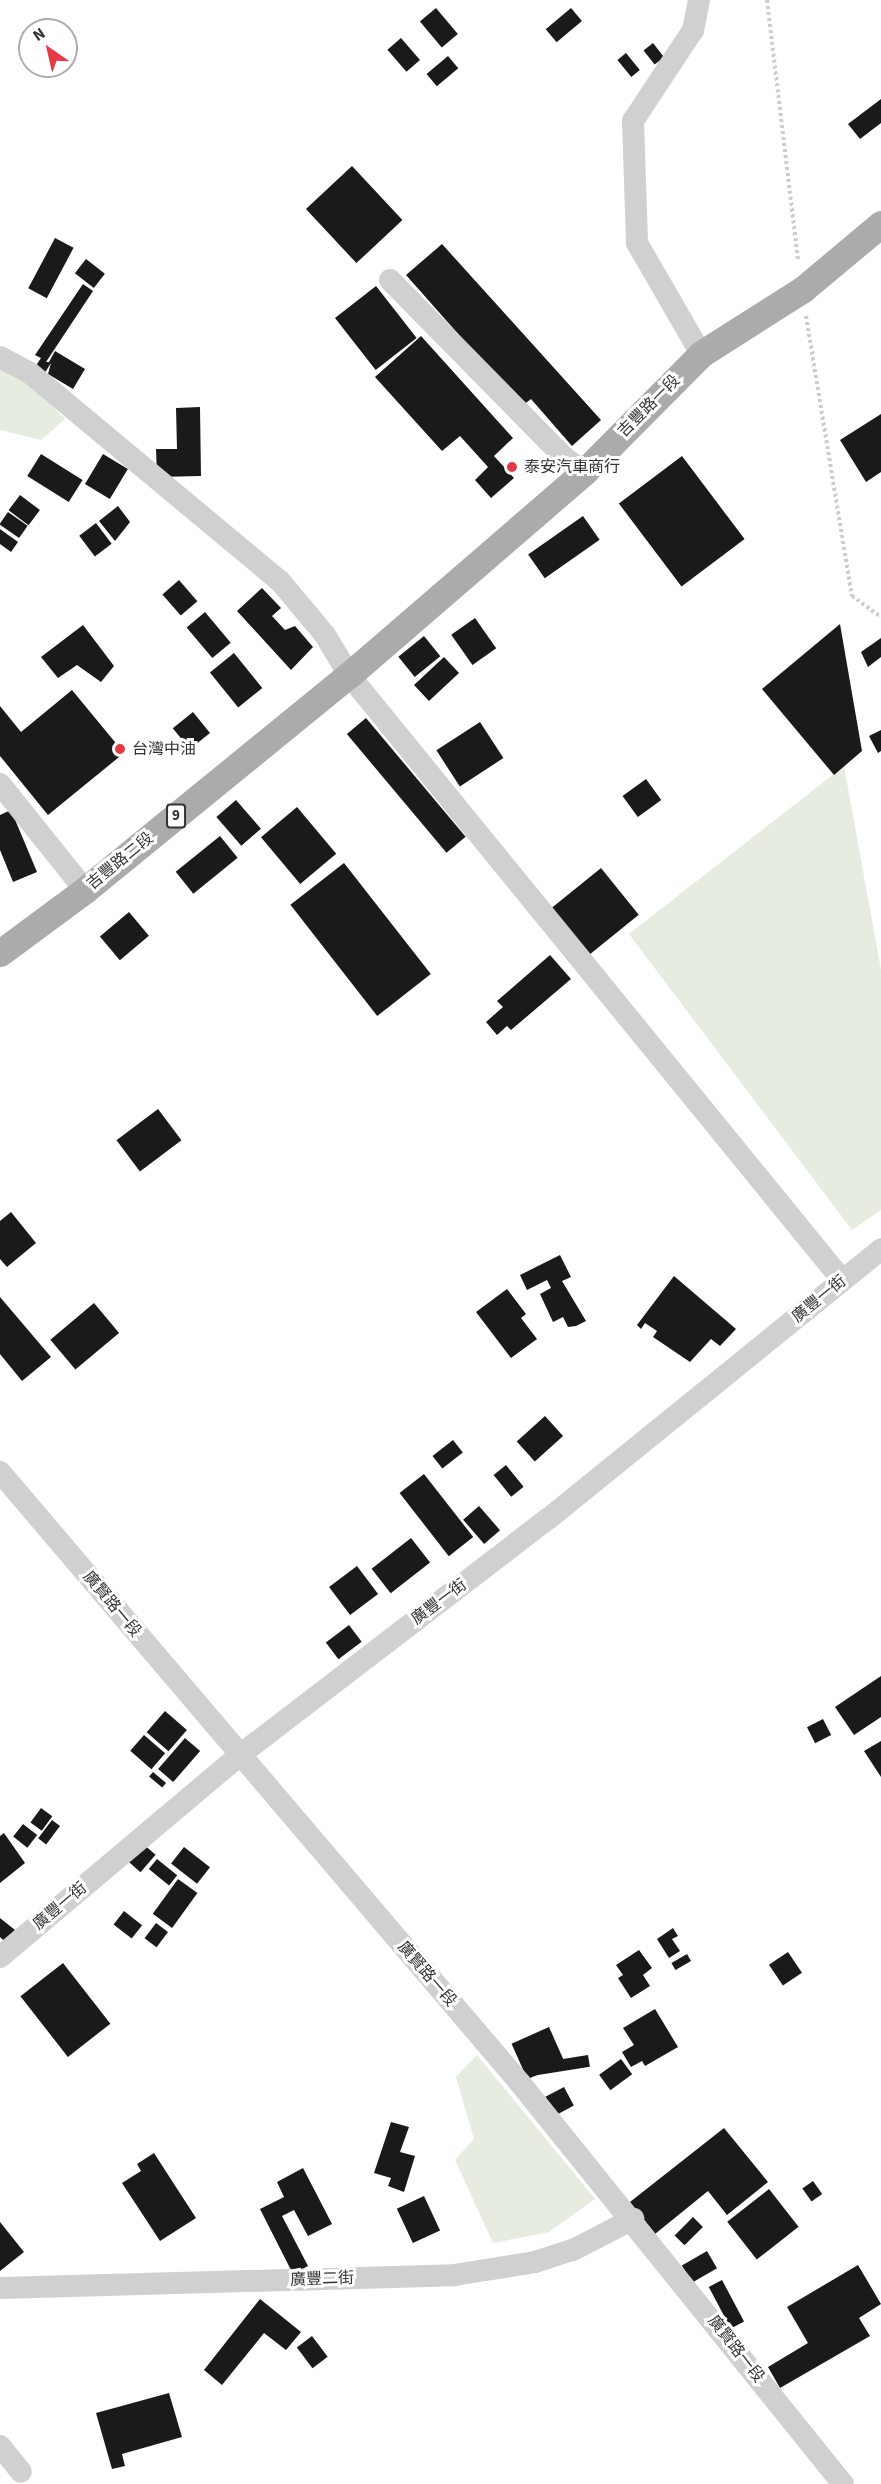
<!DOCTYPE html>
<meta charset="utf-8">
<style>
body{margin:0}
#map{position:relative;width:881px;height:2484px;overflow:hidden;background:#fff;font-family:"Source Sans 3","Noto Sans TC",sans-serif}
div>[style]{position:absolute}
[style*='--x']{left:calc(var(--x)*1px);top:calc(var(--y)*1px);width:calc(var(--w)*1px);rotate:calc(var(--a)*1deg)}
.green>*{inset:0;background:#e6ecdf}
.building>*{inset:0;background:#1a1a1a;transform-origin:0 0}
.path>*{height:4px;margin-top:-2px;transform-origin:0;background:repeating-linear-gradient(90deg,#cdcdcd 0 3px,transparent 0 6px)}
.minor>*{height:22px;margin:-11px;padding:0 11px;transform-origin:11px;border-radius:11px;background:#d0d0d0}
.major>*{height:27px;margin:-13.5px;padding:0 13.5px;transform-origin:13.5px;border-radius:13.5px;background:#ababab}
.dots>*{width:16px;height:16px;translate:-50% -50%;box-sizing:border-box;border:3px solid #fff;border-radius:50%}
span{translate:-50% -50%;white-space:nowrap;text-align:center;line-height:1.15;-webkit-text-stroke:6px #fff;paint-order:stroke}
.shield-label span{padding:2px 4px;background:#fff;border:2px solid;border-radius:4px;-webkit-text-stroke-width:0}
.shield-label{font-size:15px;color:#333;font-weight:700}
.street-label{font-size:16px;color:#333}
.poi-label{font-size:16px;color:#333}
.left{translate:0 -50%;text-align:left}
.north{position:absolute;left:18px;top:18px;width:60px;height:60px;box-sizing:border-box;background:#fff;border:2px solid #adadad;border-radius:50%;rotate:326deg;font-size:16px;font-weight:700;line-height:24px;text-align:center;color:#333}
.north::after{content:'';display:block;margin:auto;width:21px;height:27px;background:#e63946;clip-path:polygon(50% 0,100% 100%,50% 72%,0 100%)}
</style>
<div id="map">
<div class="green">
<i style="clip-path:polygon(0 365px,27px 380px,65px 419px,41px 440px,0 430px)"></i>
<i style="clip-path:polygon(844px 766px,881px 970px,881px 1210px,852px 1230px,629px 934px)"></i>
<i style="clip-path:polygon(477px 2055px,595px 2199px,549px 2232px,493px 2243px,455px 2160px,474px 2139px,456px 2077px)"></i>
</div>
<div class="building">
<i style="left:436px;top:8px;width:34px;height:21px;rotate:50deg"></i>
<i style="left:571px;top:8px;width:17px;height:33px;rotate:50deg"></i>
<i style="left:401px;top:38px;width:29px;height:18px;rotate:49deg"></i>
<i style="left:653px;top:43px;width:18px;height:12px;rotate:52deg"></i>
<i style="left:626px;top:53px;width:22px;height:11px;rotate:51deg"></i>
<i style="left:448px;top:56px;width:16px;height:28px;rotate:50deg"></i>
<i style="clip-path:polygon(881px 99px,881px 123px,860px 139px,848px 124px)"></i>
<i style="left:352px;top:166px;width:74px;height:63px;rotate:47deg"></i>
<i style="left:55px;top:238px;width:21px;height:57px;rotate:28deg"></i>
<i style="clip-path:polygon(442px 244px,601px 420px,572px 446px,531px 399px,522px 406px,406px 275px)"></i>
<i style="left:86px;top:259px;width:24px;height:18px;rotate:38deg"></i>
<i style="clip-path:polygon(83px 284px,93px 291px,46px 362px,49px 362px,55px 351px,85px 369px,73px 389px,48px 374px,51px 363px,41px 379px,31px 373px,41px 358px,35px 355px)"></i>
<i style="left:376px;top:286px;width:66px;height:52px;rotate:52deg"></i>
<i style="clip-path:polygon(421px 336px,513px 438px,494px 456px,514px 478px,491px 498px,475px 480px,488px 467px,460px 436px,442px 451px,375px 377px)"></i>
<i style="clip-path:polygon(200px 407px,201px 476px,157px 477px,156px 449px,177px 449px,176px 408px)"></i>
<i style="clip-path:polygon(881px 414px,881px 472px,866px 482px,840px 440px)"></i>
<i style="left:41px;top:454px;width:49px;height:26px;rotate:32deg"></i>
<i style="left:103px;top:454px;width:29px;height:35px;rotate:31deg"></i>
<i style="left:682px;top:456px;width:104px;height:79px;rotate:53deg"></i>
<i style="left:20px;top:495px;width:25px;height:19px;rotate:37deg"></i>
<i style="clip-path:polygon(118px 506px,130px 522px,115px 541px,99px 521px)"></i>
<i style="left:8px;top:512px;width:24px;height:15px;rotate:35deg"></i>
<i style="left:583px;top:516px;width:29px;height:67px;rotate:55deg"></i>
<i style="left:96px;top:523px;width:26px;height:21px;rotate:53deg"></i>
<i style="clip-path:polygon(0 529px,18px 542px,11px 552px,0 544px)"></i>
<i style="left:179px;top:580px;width:28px;height:22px;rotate:49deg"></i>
<i style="clip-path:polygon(262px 588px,281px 608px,272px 616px,285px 630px,295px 626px,313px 647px,291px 670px,237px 611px)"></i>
<i style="left:205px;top:612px;width:40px;height:24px;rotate:50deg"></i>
<i style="left:475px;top:618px;width:37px;height:29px;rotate:55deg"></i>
<i style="clip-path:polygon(840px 624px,862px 751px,834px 775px,762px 689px)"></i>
<i style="clip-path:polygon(83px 625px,114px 666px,101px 682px,77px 665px,58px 678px,41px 657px)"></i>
<i style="left:424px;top:636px;width:26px;height:33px;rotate:51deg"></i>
<i style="clip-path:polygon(881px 638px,881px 657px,868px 667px,861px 652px)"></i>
<i style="left:234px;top:653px;width:45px;height:31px;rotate:51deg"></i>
<i style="left:444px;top:657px;width:22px;height:41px;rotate:47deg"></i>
<i style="clip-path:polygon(72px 690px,124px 753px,48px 815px,0 756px,0 706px,21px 732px)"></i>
<i style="left:193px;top:712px;width:27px;height:26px;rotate:51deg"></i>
<i style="left:366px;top:718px;width:155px;height:25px;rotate:50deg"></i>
<i style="left:480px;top:722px;width:43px;height:52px;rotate:57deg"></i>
<i style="clip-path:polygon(881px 730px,881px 751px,878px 753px,869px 736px)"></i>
<i style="left:646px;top:779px;width:26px;height:29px;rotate:54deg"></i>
<i style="left:236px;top:800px;width:38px;height:26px;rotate:49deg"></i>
<i style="left:297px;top:807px;width:61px;height:47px;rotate:50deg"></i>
<i style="clip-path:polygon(11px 810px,37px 872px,13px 882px,0 850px,0 815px)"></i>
<i style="left:220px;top:836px;width:28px;height:57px;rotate:51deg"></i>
<i style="left:344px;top:863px;width:141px;height:68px;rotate:52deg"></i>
<i style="left:601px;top:868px;width:60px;height:66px;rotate:51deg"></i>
<i style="left:129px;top:912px;width:31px;height:38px;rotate:50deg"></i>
<i style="clip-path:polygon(550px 955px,571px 979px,511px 1030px,507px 1026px,497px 1035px,486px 1022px,503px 1007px,497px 1001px)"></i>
<i style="left:158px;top:1109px;width:39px;height:52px;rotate:53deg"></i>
<i style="clip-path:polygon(11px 1212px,36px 1243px,7px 1267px,0 1259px,0 1221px)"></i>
<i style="clip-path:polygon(560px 1255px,571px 1277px,562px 1281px,586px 1321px,576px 1326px,568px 1327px,563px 1317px,553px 1322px,540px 1294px,551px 1288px,547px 1280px,527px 1290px,520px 1275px)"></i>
<i style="clip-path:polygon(674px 1276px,736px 1329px,720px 1346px,711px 1339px,690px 1362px,653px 1337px,657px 1331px,645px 1323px,641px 1329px,637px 1325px)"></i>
<i style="clip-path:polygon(507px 1289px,526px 1314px,521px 1318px,537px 1339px,511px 1358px,476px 1312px)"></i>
<i style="clip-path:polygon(0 1297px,51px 1357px,22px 1381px,0 1354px)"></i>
<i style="left:94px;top:1303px;width:39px;height:57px;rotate:50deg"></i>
<i style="left:545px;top:1416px;width:27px;height:38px;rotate:48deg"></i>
<i style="left:453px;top:1440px;width:16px;height:26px;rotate:52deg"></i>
<i style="left:506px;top:1465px;width:28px;height:16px;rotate:51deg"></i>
<i style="left:424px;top:1474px;width:80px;height:31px;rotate:52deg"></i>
<i style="left:479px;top:1506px;width:32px;height:21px;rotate:49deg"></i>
<i style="left:411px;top:1538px;width:31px;height:50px;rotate:52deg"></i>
<i style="left:357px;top:1566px;width:35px;height:35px;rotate:53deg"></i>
<i style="left:349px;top:1625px;width:21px;height:29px;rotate:53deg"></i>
<i style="clip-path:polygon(881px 1676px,881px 1717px,854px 1735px,835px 1707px)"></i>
<i style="left:165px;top:1711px;width:29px;height:28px;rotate:41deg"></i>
<i style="left:823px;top:1719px;width:18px;height:18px;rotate:63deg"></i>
<i style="left:144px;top:1735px;width:28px;height:21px;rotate:41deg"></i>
<i style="left:185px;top:1738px;width:20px;height:41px;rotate:41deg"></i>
<i style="clip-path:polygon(881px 1741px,881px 1777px,864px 1751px)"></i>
<i style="left:153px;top:1772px;width:17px;height:6px;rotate:40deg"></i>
<i style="left:41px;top:1808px;width:14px;height:18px;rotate:36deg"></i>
<i style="left:52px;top:1820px;width:10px;height:23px;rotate:37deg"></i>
<i style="left:23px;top:1824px;width:18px;height:16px;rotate:38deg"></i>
<i style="clip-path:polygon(4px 1833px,25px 1863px,0 1883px,0 1836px)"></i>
<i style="left:142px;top:1843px;width:18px;height:23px;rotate:41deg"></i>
<i style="left:184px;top:1847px;width:33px;height:21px;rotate:38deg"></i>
<i style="left:157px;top:1859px;width:26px;height:13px;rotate:39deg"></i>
<i style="left:178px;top:1879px;width:24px;height:43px;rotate:36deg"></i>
<i style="left:124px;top:1911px;width:23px;height:17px;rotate:38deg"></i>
<i style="clip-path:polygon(0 1918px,15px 1930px,5px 1942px,0 1937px)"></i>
<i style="left:156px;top:1923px;width:15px;height:19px;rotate:37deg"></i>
<i style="clip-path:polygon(673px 1928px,678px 1936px,672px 1939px,680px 1951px,669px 1958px,657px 1939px)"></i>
<i style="clip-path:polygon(639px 1950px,652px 1968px,643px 1975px,650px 1986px,631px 1998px,618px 1978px,623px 1975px,616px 1965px)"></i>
<i style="left:788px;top:1952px;width:25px;height:23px;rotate:56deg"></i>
<i style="left:687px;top:1954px;width:8px;height:18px;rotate:60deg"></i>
<i style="left:63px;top:1963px;width:77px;height:54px;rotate:52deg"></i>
<i style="clip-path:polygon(655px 2009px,678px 2047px,645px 2066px,642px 2061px,631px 2067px,622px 2052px,634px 2045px,623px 2028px)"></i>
<i style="left:549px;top:2027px;width:39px;height:41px;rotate:66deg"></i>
<i style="left:588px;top:2055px;width:12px;height:62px;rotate:81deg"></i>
<i style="left:621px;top:2059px;width:19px;height:27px;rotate:54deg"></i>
<i style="left:564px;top:2087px;width:21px;height:21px;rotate:62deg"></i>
<i style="clip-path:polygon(391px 2122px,409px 2127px,400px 2152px,415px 2156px,404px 2192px,388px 2186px,391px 2178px,374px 2173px)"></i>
<i style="clip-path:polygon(724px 2128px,768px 2182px,727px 2215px,708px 2191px,655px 2234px,630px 2202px)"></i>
<i style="clip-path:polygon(154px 2153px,196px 2218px,160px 2241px,122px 2183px,141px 2171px,137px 2164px)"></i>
<i style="clip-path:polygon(303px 2168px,332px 2224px,308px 2236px,294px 2210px,282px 2216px,308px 2266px,293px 2274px,260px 2209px,284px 2197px,277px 2182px)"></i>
<i style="left:813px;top:2181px;width:16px;height:13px;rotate:55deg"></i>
<i style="left:769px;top:2189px;width:48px;height:53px;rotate:52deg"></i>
<i style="left:424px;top:2196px;width:38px;height:30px;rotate:65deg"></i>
<i style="left:693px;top:2217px;width:14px;height:26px;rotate:45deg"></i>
<i style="clip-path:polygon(0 2222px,24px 2252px,0 2271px)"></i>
<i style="left:707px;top:2251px;width:20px;height:29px;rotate:60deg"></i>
<i style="clip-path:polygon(858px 2265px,881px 2304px,859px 2318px,870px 2336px,780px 2388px,768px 2367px,808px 2343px,787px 2307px)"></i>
<i style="left:722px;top:2280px;width:47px;height:15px;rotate:62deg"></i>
<i style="clip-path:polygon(260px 2299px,301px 2332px,286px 2350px,264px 2333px,222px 2385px,204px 2370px)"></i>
<i style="left:312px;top:2336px;width:26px;height:19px;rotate:53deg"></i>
<i style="clip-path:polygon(169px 2393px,182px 2437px,122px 2454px,125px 2466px,112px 2469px,96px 2413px)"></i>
</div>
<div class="path">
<i style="--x:767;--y:0;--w:263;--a:83.2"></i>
<i style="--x:806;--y:316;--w:284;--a:80.7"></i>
<i style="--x:852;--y:596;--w:36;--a:36"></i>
</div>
<div class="minor">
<i style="--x:699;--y:0;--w:31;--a:101"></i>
<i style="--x:693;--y:30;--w:109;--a:123.4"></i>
<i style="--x:633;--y:121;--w:122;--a:88.1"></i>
<i style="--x:637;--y:243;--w:128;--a:60"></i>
<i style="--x:390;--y:280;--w:248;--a:45.5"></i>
<i style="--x:564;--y:457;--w:25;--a:37"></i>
<i style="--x:0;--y:357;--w:34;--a:28"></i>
<i style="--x:30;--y:373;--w:325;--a:39.8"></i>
<i style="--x:280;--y:581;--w:70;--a:50.2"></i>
<i style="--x:325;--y:635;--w:47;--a:59"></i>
<i style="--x:349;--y:675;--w:780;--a:50.82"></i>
<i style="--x:0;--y:784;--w:136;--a:51.3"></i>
<i style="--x:0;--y:1472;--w:802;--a:49.6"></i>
<i style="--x:520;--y:2083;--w:515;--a:51.15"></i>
<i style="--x:0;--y:1957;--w:314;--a:-40.1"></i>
<i style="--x:240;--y:1755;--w:388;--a:-37.5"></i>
<i style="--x:548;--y:1519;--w:429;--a:-39"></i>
<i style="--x:0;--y:2288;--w:454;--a:-1.6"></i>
<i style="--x:454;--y:2275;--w:82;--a:-9.1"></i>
<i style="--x:535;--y:2262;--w:40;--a:-18"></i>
<i style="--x:573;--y:2250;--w:68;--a:-27.3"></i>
<i style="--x:0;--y:2446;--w:33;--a:51"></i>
</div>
<div class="major">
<i style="--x:0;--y:953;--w:106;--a:-36.5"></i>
<i style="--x:85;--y:890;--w:340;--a:-39.2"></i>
<i style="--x:349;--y:675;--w:311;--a:-40.8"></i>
<i style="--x:584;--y:472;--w:166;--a:-45.2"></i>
<i style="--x:701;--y:354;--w:120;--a:-32.4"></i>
<i style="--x:802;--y:290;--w:103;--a:-39.9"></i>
</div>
<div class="dots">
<i style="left:512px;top:467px;background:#e63946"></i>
<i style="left:120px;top:749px;background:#e63946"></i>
</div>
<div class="shield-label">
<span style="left:176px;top:816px">9</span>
</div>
<div class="street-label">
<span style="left:649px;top:406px;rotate:-45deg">吉豐路一段</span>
<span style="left:120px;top:861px;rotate:-39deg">吉豐路二段</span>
<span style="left:819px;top:1299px;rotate:-39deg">廣豐一街</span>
<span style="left:439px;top:1602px;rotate:-37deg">廣豐一街</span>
<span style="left:112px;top:1604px;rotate:50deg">廣賢路一段</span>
<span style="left:60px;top:1906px;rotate:-40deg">廣豐一街</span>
<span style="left:427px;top:1974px;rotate:49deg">廣賢路一段</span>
<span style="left:322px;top:2279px;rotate:-2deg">廣豐二街</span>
<span style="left:736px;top:2349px;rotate:52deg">廣賢路一段</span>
</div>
<div class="poi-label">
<span class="left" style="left:524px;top:467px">泰安汽車商行</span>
<span class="left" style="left:132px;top:749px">台灣中油</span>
</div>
<div class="north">N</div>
</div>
